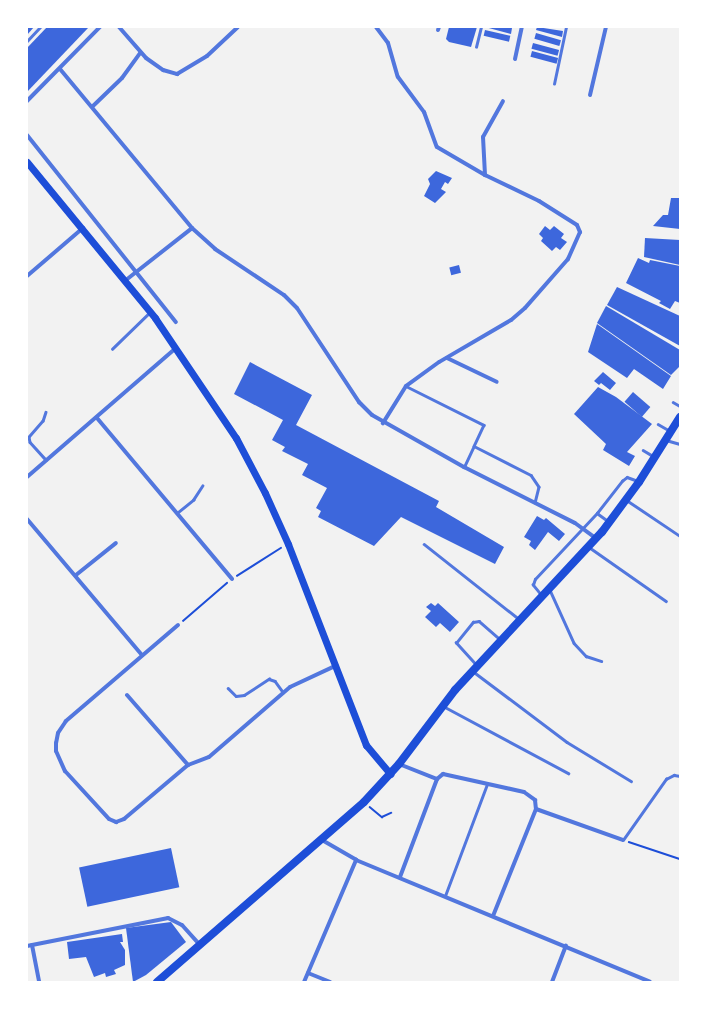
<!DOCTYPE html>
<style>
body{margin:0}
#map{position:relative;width:707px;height:1009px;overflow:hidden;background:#f2f2f2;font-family:"Crimson Pro",serif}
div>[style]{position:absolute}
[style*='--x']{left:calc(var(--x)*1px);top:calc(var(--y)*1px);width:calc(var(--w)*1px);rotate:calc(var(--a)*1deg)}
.building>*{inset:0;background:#3d67dc;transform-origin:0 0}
.path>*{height:1.5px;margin:-0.75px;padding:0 0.75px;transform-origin:0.75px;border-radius:0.75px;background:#1d4ed8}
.service>*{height:2.5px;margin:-1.25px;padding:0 1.25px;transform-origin:1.25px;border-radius:1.25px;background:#5277de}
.minor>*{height:4px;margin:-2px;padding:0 2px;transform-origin:2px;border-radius:2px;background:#5277de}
.secondary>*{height:7px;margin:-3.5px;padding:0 3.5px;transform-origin:3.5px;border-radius:3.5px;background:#1d4ed8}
.primary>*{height:8px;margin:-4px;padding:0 4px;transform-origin:4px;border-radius:4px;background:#1d4ed8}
span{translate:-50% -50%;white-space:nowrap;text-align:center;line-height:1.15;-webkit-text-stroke:3.5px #fff;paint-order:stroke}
.frame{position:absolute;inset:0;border:28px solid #fff;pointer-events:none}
</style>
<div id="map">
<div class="building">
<i style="clip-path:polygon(27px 27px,34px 27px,27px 35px)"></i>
<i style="clip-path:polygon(47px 27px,89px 27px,27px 92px,27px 48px)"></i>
<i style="clip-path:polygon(449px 27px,477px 27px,471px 47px,449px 42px,446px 39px)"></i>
<i style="clip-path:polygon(485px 27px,508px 27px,512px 28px,511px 34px)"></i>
<i style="clip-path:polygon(537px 27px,563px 31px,562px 37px,536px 30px)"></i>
<i style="left:485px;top:30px;width:26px;height:6px;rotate:13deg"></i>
<i style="left:536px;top:33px;width:26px;height:6px;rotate:16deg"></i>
<i style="left:533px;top:43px;width:27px;height:6px;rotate:15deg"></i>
<i style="left:532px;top:51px;width:27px;height:6px;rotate:15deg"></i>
<i style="clip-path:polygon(436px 171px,452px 178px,448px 184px,445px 182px,441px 189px,446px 192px,435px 203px,424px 196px,430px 184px,428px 179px)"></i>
<i style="clip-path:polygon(671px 198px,680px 198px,680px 229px,653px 226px,663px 215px,668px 215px)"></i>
<i style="clip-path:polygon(545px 226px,550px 230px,554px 226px,564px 234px,561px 238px,567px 242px,560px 250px,556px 247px,552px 251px,541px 241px,543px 238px,539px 234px)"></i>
<i style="clip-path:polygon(645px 238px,680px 240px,680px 265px,644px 257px)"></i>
<i style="clip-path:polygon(638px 258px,649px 263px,650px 260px,680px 266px,680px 303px,675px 301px,670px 309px,659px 303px,661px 301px,626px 283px)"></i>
<i style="left:459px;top:265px;width:8px;height:10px;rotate:76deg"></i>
<i style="clip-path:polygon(617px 287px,680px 316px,680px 346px,607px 305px)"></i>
<i style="clip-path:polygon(606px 306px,680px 350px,680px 366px,671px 375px,597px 323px)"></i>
<i style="clip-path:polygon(597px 324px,671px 376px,663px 389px,634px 369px,627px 378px,588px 352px)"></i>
<i style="clip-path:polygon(250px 362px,312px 395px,296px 425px,439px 501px,436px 507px,504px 547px,495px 564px,401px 517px,374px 546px,318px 517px,321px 511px,316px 508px,327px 488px,302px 475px,308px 464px,282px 451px,285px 447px,272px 440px,283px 420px,234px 394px)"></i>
<i style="clip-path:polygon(603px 372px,616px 383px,610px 390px,601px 383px,599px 385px,594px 381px)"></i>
<i style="clip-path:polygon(598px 387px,616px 397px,652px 424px,627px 452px,635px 456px,629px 466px,603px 450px,606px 444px,574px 414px)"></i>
<i style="left:633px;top:392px;width:23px;height:13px;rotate:41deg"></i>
<i style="clip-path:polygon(537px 516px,544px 520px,546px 518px,565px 534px,559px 541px,548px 532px,535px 550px,529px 545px,531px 541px,524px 537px)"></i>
<i style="clip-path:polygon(431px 603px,435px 606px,438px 603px,459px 622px,450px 632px,440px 623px,436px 627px,425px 617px,431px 611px,426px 607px)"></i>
<i style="left:171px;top:848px;width:40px;height:94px;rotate:78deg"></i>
<i style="clip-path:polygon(171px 922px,186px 942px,146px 975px,133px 982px,126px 928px)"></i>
<i style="clip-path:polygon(122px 934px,123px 942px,120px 942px,125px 950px,125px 965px,114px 970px,116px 974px,106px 977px,105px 973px,94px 977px,86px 957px,69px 959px,67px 942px)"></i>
</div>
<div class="path">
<i style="--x:237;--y:576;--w:52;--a:-32.5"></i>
<i style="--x:183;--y:621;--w:58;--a:-40.8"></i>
<i style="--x:370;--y:807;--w:16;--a:40"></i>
<i style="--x:382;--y:817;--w:10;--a:-24"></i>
<i style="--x:629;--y:842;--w:54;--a:18.4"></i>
</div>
<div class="service">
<i style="--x:27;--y:41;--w:19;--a:-47"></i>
<i style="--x:476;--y:47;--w:21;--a:-76"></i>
<i style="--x:554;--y:84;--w:58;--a:-78.1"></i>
<i style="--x:112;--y:349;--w:53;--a:-44.2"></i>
<i style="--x:406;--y:386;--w:87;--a:26.6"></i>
<i style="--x:484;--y:425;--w:23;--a:115"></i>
<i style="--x:673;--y:402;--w:8;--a:30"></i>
<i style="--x:46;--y:412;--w:9;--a:108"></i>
<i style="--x:43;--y:421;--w:21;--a:131"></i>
<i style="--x:29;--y:437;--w:5;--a:79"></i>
<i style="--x:30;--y:442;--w:24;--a:48"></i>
<i style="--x:658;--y:424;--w:14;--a:30"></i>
<i style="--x:666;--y:440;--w:15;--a:16"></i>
<i style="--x:643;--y:450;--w:12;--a:31"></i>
<i style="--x:464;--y:467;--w:23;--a:-65"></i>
<i style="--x:474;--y:446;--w:64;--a:27"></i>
<i style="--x:531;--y:475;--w:14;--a:56"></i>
<i style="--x:539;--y:487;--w:16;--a:104"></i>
<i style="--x:628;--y:501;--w:63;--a:33.9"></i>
<i style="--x:177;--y:513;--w:21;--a:-39"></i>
<i style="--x:193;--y:500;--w:17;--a:-57"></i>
<i style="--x:597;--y:513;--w:14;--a:36"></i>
<i style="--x:424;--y:544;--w:121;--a:38.3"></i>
<i style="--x:589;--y:547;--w:94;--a:35"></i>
<i style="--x:550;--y:590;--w:58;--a:65.6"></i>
<i style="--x:574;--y:643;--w:18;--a:47"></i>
<i style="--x:586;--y:656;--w:16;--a:18"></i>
<i style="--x:541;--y:595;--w:13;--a:-129"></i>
<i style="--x:533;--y:585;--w:6;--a:-72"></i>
<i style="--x:535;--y:579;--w:91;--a:-46.8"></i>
<i style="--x:597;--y:513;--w:41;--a:-52"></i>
<i style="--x:622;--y:481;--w:6;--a:-39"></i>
<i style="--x:627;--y:477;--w:12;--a:20"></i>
<i style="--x:476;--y:665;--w:30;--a:-132"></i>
<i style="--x:456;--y:643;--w:27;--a:-51"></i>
<i style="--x:473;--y:622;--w:6;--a:-9"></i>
<i style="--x:479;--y:621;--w:28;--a:41"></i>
<i style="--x:474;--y:672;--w:116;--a:37"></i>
<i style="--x:567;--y:742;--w:75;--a:31.4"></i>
<i style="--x:228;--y:688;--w:11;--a:45"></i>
<i style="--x:236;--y:696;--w:8;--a:-7"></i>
<i style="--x:244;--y:695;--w:30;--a:-33"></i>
<i style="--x:269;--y:679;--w:6;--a:18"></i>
<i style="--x:275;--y:681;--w:14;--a:54"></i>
<i style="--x:445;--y:707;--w:140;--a:28.2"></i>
<i style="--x:623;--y:840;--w:75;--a:-54.8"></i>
<i style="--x:666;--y:779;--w:9;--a:-27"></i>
<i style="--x:674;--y:775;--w:6;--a:9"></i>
<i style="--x:445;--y:896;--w:120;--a:-69.4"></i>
</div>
<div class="minor">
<i style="--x:119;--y:27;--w:41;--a:48.9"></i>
<i style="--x:146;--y:58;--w:21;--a:35"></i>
<i style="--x:163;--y:70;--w:15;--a:16"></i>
<i style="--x:177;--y:74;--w:35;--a:-31"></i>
<i style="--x:207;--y:56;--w:42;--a:-43.1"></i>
<i style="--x:376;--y:27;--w:20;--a:53"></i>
<i style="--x:388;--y:43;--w:35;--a:74"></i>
<i style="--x:398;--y:77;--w:44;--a:53.4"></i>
<i style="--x:424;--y:112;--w:37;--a:70"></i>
<i style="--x:437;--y:147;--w:56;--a:30.3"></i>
<i style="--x:485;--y:175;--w:60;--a:25.7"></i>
<i style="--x:539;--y:201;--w:45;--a:32.3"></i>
<i style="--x:577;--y:225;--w:8;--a:67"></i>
<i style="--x:580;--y:232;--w:30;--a:114"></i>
<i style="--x:568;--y:259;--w:65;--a:131.3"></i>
<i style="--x:525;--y:308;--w:18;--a:139"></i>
<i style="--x:511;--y:320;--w:83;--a:149.7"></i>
<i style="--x:439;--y:362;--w:41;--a:144"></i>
<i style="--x:406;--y:386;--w:44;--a:121.9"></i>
<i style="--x:438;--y:30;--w:3;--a:-72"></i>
<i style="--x:515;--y:59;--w:33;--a:-78"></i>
<i style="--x:60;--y:69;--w:207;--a:50.3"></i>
<i style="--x:192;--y:228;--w:31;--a:42"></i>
<i style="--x:215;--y:249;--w:83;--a:33.7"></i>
<i style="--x:284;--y:295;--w:18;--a:45"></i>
<i style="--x:297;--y:308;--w:113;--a:56.6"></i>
<i style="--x:359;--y:402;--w:18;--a:45"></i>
<i style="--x:372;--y:415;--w:106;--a:29.5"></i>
<i style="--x:464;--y:467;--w:124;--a:26.8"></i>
<i style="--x:575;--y:523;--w:26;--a:36"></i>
<i style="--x:590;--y:95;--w:70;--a:-76.8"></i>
<i style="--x:27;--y:101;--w:104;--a:-45.4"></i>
<i style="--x:93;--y:106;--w:40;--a:-44"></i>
<i style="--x:122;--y:78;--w:31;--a:-54"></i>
<i style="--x:27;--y:135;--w:239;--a:51.5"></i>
<i style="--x:485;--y:175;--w:38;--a:-93"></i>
<i style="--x:483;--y:137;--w:41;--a:-60.9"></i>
<i style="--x:27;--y:276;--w:74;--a:-40.6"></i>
<i style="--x:126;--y:280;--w:84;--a:-38.2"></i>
<i style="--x:447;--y:358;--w:55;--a:25.6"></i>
<i style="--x:97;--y:418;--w:210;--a:50"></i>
<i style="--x:27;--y:477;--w:197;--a:-40.9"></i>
<i style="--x:27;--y:519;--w:178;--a:49.8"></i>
<i style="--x:76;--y:575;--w:51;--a:-38.7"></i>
<i style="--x:178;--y:625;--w:148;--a:139.4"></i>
<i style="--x:66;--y:721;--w:14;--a:124"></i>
<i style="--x:58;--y:733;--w:10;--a:101"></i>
<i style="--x:56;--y:743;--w:8;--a:90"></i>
<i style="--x:56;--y:751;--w:22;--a:66"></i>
<i style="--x:65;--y:771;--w:65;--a:47.5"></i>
<i style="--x:109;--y:819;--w:8;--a:23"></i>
<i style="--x:116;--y:822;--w:9;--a:-21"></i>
<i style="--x:124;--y:819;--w:84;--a:-40.2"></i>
<i style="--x:127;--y:695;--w:93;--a:48.9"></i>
<i style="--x:188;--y:765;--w:22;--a:-21"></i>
<i style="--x:209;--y:757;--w:107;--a:-40.8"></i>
<i style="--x:290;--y:687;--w:50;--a:-25"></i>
<i style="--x:399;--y:764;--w:41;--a:21.5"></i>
<i style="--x:322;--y:840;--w:39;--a:30"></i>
<i style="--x:356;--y:860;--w:318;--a:22.5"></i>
<i style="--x:400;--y:877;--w:105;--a:-69.3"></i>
<i style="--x:437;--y:779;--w:8;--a:-40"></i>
<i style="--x:443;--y:774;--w:83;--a:12.5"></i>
<i style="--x:524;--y:792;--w:14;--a:36"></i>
<i style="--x:535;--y:800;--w:9;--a:84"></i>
<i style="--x:493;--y:916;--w:115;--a:-68.1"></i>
<i style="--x:536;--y:809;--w:92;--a:19.6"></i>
<i style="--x:32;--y:945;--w:38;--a:79"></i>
<i style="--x:27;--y:946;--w:144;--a:-11.2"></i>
<i style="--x:168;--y:918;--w:16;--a:27"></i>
<i style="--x:182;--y:925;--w:27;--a:48"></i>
<i style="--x:308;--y:973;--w:24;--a:22"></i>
<i style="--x:304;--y:982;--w:133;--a:-66.9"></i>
<i style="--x:552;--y:982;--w:39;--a:-69"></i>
</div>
<div class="secondary">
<i style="--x:27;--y:162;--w:202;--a:50.6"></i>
<i style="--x:155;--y:318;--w:145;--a:56"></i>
<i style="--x:236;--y:438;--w:62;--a:62.2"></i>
<i style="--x:265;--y:493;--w:56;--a:65.7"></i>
<i style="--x:288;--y:544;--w:216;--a:68.8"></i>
<i style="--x:366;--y:745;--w:38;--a:50"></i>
</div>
<div class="primary">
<i style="--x:157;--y:982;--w:274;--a:-41"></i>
<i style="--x:364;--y:802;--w:52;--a:-47.4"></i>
<i style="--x:399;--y:764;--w:93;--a:-52.9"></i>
<i style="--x:455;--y:690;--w:216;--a:-47.1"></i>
<i style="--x:602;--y:532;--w:62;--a:-53.5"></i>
<i style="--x:639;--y:482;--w:77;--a:-57.8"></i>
</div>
<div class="frame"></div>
</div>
